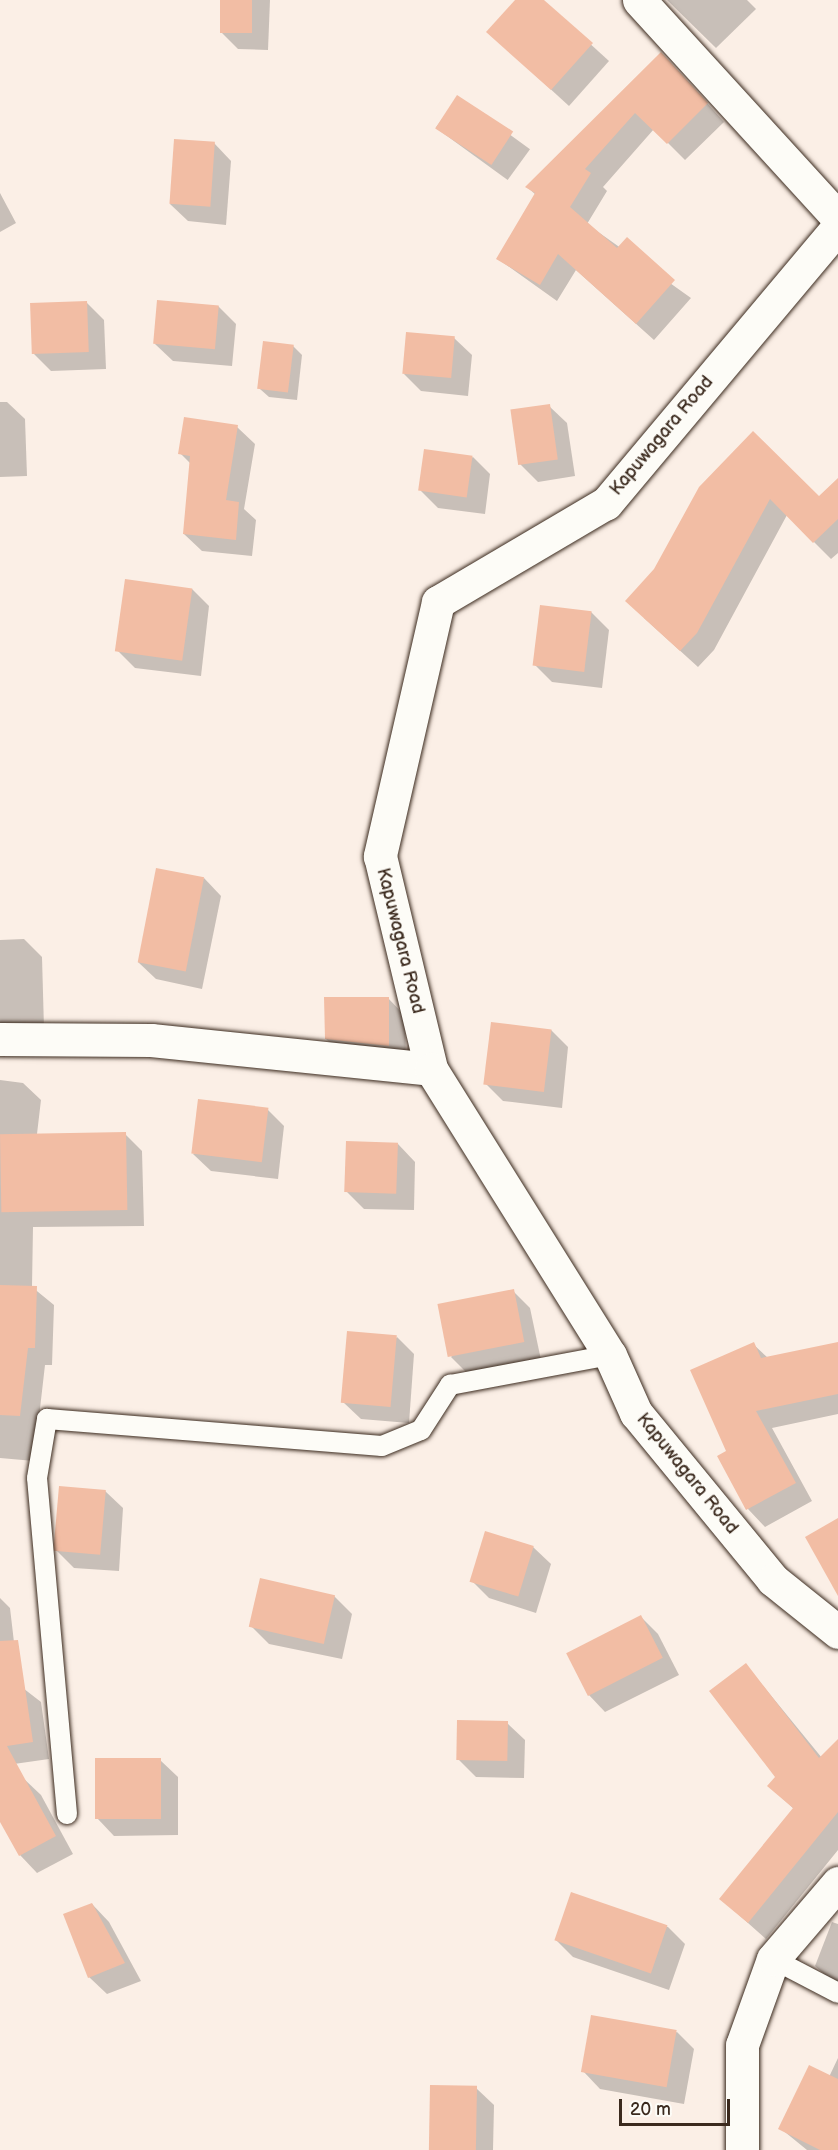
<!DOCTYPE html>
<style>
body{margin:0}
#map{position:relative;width:838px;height:2150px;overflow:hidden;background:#fbefe6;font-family:"Balsamiq Sans",sans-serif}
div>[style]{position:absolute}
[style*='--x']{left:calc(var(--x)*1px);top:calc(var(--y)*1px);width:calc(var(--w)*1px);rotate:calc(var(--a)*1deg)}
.shadow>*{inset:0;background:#0003;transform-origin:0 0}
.building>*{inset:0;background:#f2bda4;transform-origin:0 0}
.roads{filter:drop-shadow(0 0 2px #3b2a1e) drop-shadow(0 0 2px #3b2a1e)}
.service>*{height:20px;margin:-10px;padding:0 10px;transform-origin:10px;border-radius:10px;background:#fdfcf7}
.minor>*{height:33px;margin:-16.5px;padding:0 16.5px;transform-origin:16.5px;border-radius:16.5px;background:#fdfcf7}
.tertiary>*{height:33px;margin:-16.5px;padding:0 16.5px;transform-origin:16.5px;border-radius:16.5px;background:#fdfcf7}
span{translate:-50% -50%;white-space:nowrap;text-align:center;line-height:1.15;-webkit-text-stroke:4.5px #fdfcf7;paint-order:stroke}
.street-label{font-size:18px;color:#3b2a1e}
.scale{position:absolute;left:619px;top:2099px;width:111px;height:27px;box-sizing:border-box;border:3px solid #3b2a1e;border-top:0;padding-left:8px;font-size:18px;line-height:21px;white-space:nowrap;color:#3b2a1e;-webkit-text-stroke:4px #fdfcf7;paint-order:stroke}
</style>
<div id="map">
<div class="shadow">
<i style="clip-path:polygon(222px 0,270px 0,268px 50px,238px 49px,221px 32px)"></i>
<i style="clip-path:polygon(517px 0,542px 0,609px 61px,569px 106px,488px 32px)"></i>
<i style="clip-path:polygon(667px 0,747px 0,756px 9px,716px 48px)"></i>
<i style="clip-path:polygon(678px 71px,724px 122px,685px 160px,654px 129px,603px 187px,607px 191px,587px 224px,691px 298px,654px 340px,576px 270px,557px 301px,498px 259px,536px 195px,527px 187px)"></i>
<i style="left:458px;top:97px;width:89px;height:38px;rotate:36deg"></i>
<i style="clip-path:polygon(214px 143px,231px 161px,226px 225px,188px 221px,170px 204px)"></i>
<i style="clip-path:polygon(0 193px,16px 223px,0 232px)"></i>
<i style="clip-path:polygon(86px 302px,104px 320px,106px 369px,51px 371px,33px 353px)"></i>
<i style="clip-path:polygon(218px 306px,236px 324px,232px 366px,173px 361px,155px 344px)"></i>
<i style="clip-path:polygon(454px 338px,472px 355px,468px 396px,421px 391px,404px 374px)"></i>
<i style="clip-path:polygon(293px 346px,302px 355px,297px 400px,269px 397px,260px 389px)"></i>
<i style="clip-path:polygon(0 402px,7px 402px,25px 419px,27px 476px,0 477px)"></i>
<i style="clip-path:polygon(549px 406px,567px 423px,575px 476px,538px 482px,520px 464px)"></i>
<i style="clip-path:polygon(237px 427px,255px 444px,244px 509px,256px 520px,252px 556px,202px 551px,184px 534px,191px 464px,180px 453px)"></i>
<i style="clip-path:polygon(473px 457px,490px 474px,485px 514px,438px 508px,421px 491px)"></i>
<i style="clip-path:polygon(838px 480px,838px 553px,831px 559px,787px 515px,714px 650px,698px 667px,644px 618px,655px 570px,700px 488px,819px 498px)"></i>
<i style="clip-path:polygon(192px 589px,209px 606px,201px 676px,135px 668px,118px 651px)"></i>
<i style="clip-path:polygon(591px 612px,609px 630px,602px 688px,552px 682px,535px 665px)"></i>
<i style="clip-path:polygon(204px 878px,221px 896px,202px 989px,156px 979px,138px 962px)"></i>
<i style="clip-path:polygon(24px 939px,42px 957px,44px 1028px,0 1029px,0 940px)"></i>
<i style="clip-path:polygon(388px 998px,405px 1016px,406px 1062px,344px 1056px,326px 1039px)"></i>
<i style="clip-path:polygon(551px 1030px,568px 1047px,562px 1108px,503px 1101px,486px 1084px)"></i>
<i style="clip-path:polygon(0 1080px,23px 1083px,41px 1100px,37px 1134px,125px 1134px,142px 1151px,144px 1226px,33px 1227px,32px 1287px,54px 1305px,52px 1365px,45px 1365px,34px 1461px,0 1458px)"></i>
<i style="clip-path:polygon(267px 1109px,284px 1126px,278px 1179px,211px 1171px,193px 1154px)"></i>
<i style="clip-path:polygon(398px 1144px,415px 1162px,414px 1210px,364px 1209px,346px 1191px)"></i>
<i style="clip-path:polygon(513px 1291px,530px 1308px,541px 1360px,469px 1375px,451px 1357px)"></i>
<i style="clip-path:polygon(397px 1337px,414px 1354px,409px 1423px,361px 1419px,343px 1402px)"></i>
<i style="clip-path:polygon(753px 1344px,768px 1358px,838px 1344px,838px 1414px,772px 1428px,812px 1501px,765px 1527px,748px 1509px,719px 1457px,728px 1451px)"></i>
<i style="clip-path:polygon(105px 1491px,123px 1508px,119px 1571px,74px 1568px,57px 1551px)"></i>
<i style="clip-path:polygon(533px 1547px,551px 1564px,536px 1613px,489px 1598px,472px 1581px)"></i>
<i style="clip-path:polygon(334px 1596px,352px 1614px,342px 1659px,269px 1644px,252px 1627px)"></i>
<i style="clip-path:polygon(0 1598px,10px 1608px,19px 1685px,41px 1702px,49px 1759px,0 1766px)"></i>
<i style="clip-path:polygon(641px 1617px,658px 1634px,679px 1675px,605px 1712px,588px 1694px,568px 1654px)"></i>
<i style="clip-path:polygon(746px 1665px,822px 1758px,838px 1741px,838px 1850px,766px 1939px,721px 1899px,794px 1809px,769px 1786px,777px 1777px)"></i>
<i style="clip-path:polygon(507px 1723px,525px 1740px,524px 1778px,476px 1777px,458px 1759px)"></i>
<i style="clip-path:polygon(160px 1760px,178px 1777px,178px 1835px,114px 1836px,97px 1818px)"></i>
<i style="clip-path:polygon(23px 1778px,41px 1795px,73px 1854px,37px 1873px,20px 1855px,0 1819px,0 1790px)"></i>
<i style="clip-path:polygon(572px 1894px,668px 1927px,685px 1944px,669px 1990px,573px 1957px,556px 1940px)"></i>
<i style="clip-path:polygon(92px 1904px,109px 1922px,141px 1981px,107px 1994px,89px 1977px)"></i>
<i style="clip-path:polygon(832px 1922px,838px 1924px,838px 1986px,815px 1966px)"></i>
<i style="clip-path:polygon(677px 2032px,694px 2049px,684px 2104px,600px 2089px,583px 2071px)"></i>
<i style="clip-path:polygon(838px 2058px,838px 2150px,807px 2150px,780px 2128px,829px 2077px)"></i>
<i style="clip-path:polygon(476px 2088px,494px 2105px,493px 2150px,430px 2150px)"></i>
</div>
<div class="building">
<i style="left:220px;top:0;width:32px;height:33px"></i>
<i style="clip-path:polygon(515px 0,544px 0,593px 43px,551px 90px,486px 32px)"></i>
<i style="clip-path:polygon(661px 52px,708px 103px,667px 144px,635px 113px,585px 169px,591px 173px,570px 207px,617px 248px,627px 237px,675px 280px,636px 324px,558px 254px,540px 285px,496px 259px,535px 193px,525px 187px)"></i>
<i style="left:457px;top:95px;width:67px;height:40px;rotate:33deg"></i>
<i style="left:174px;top:139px;width:41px;height:65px;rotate:4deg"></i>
<i style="left:157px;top:300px;width:62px;height:44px;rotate:5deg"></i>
<i style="left:87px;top:301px;width:51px;height:57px;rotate:88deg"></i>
<i style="left:406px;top:332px;width:49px;height:42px;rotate:5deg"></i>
<i style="left:263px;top:341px;width:31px;height:48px;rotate:7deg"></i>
<i style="left:550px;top:404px;width:56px;height:40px;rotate:82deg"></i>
<i style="clip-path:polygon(184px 417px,238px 425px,226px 500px,239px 502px,236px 540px,183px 534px,190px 456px,178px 454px)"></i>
<i style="clip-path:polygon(753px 431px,819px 496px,838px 478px,838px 519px,813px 543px,770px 499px,697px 633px,680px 651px,625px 601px,654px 569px,699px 487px)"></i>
<i style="left:424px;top:449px;width:49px;height:42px;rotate:8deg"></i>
<i style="left:125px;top:579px;width:68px;height:73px;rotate:8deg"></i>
<i style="left:540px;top:605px;width:52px;height:61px;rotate:7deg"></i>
<i style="left:156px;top:868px;width:49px;height:96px;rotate:11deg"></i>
<i style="clip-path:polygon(324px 997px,389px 997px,389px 1046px,325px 1039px)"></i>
<i style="left:491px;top:1022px;width:61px;height:63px;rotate:7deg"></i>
<i style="left:198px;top:1099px;width:71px;height:55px;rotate:7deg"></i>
<i style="left:126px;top:1132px;width:78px;height:126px;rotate:89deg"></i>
<i style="left:346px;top:1141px;width:52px;height:51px;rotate:2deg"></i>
<i style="clip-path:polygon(0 1285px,37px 1286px,35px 1348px,28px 1348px,20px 1416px,0 1415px)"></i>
<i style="left:514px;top:1289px;width:54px;height:78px;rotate:79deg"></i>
<i style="left:347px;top:1331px;width:50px;height:72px;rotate:5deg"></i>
<i style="clip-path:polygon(754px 1342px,761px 1358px,838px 1342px,838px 1394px,756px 1411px,796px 1483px,746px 1510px,717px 1456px,726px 1451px,690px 1370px)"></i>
<i style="left:59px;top:1486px;width:47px;height:65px;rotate:5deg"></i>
<i style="clip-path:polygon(838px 1518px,838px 1596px,805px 1537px)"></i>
<i style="left:485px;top:1531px;width:51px;height:53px;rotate:17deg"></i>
<i style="left:260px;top:1578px;width:77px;height:50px;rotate:13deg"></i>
<i style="left:641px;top:1615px;width:48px;height:84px;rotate:63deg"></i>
<i style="clip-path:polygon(18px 1640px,33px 1742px,7px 1746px,56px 1836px,19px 1856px,0 1822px,0 1641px)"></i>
<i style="clip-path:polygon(746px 1663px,819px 1758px,838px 1739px,838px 1812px,748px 1923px,719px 1899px,793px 1808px,767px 1786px,775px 1777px,709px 1691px)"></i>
<i style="left:457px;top:1720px;width:51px;height:40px;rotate:1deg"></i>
<i style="left:95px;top:1758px;width:66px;height:61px"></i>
<i style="left:571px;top:1892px;width:102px;height:51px;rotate:19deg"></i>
<i style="clip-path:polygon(92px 1903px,125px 1963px,88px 1978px,63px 1914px)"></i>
<i style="left:591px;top:2015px;width:87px;height:58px;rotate:10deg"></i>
<i style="clip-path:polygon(809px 2065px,838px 2079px,838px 2150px,820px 2150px,778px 2129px)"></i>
<i style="left:430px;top:2085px;width:47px;height:65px;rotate:1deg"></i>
</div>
<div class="roads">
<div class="service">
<i style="--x:67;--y:1814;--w:337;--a:-95.1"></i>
<i style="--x:37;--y:1478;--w:60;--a:-80.4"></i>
<i style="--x:47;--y:1419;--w:336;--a:4.6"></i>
<i style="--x:382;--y:1446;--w:42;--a:-22.3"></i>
<i style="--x:421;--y:1430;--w:54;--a:-57.2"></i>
<i style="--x:450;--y:1385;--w:163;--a:-10.6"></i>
<i style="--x:773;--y:1959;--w:73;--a:27.6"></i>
</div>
<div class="minor">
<i style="--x:639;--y:0;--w:295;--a:47.6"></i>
<i style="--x:0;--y:1039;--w:151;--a:0.4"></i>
<i style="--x:151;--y:1040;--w:281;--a:5.9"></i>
<i style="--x:742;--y:2150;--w:105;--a:-90"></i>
<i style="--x:742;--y:2045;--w:91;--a:-70.2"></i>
<i style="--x:773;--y:1959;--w:100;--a:-49.5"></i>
</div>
<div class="tertiary">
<i style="--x:838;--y:227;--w:361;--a:130"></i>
<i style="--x:606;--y:503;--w:195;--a:149.5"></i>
<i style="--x:438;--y:602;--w:261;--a:102.9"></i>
<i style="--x:380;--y:856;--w:219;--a:76.5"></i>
<i style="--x:431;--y:1069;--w:337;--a:58"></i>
<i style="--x:610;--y:1355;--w:64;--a:65.9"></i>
<i style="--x:636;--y:1413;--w:216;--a:50.6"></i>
<i style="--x:773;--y:1580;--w:83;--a:38.7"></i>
</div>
</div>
<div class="street-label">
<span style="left:662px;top:436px;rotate:-50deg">Kapuwagara Road</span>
<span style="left:400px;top:941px;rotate:76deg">Kapuwagara Road</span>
<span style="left:687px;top:1474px;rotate:51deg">Kapuwagara Road</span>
</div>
<div class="scale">20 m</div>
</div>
